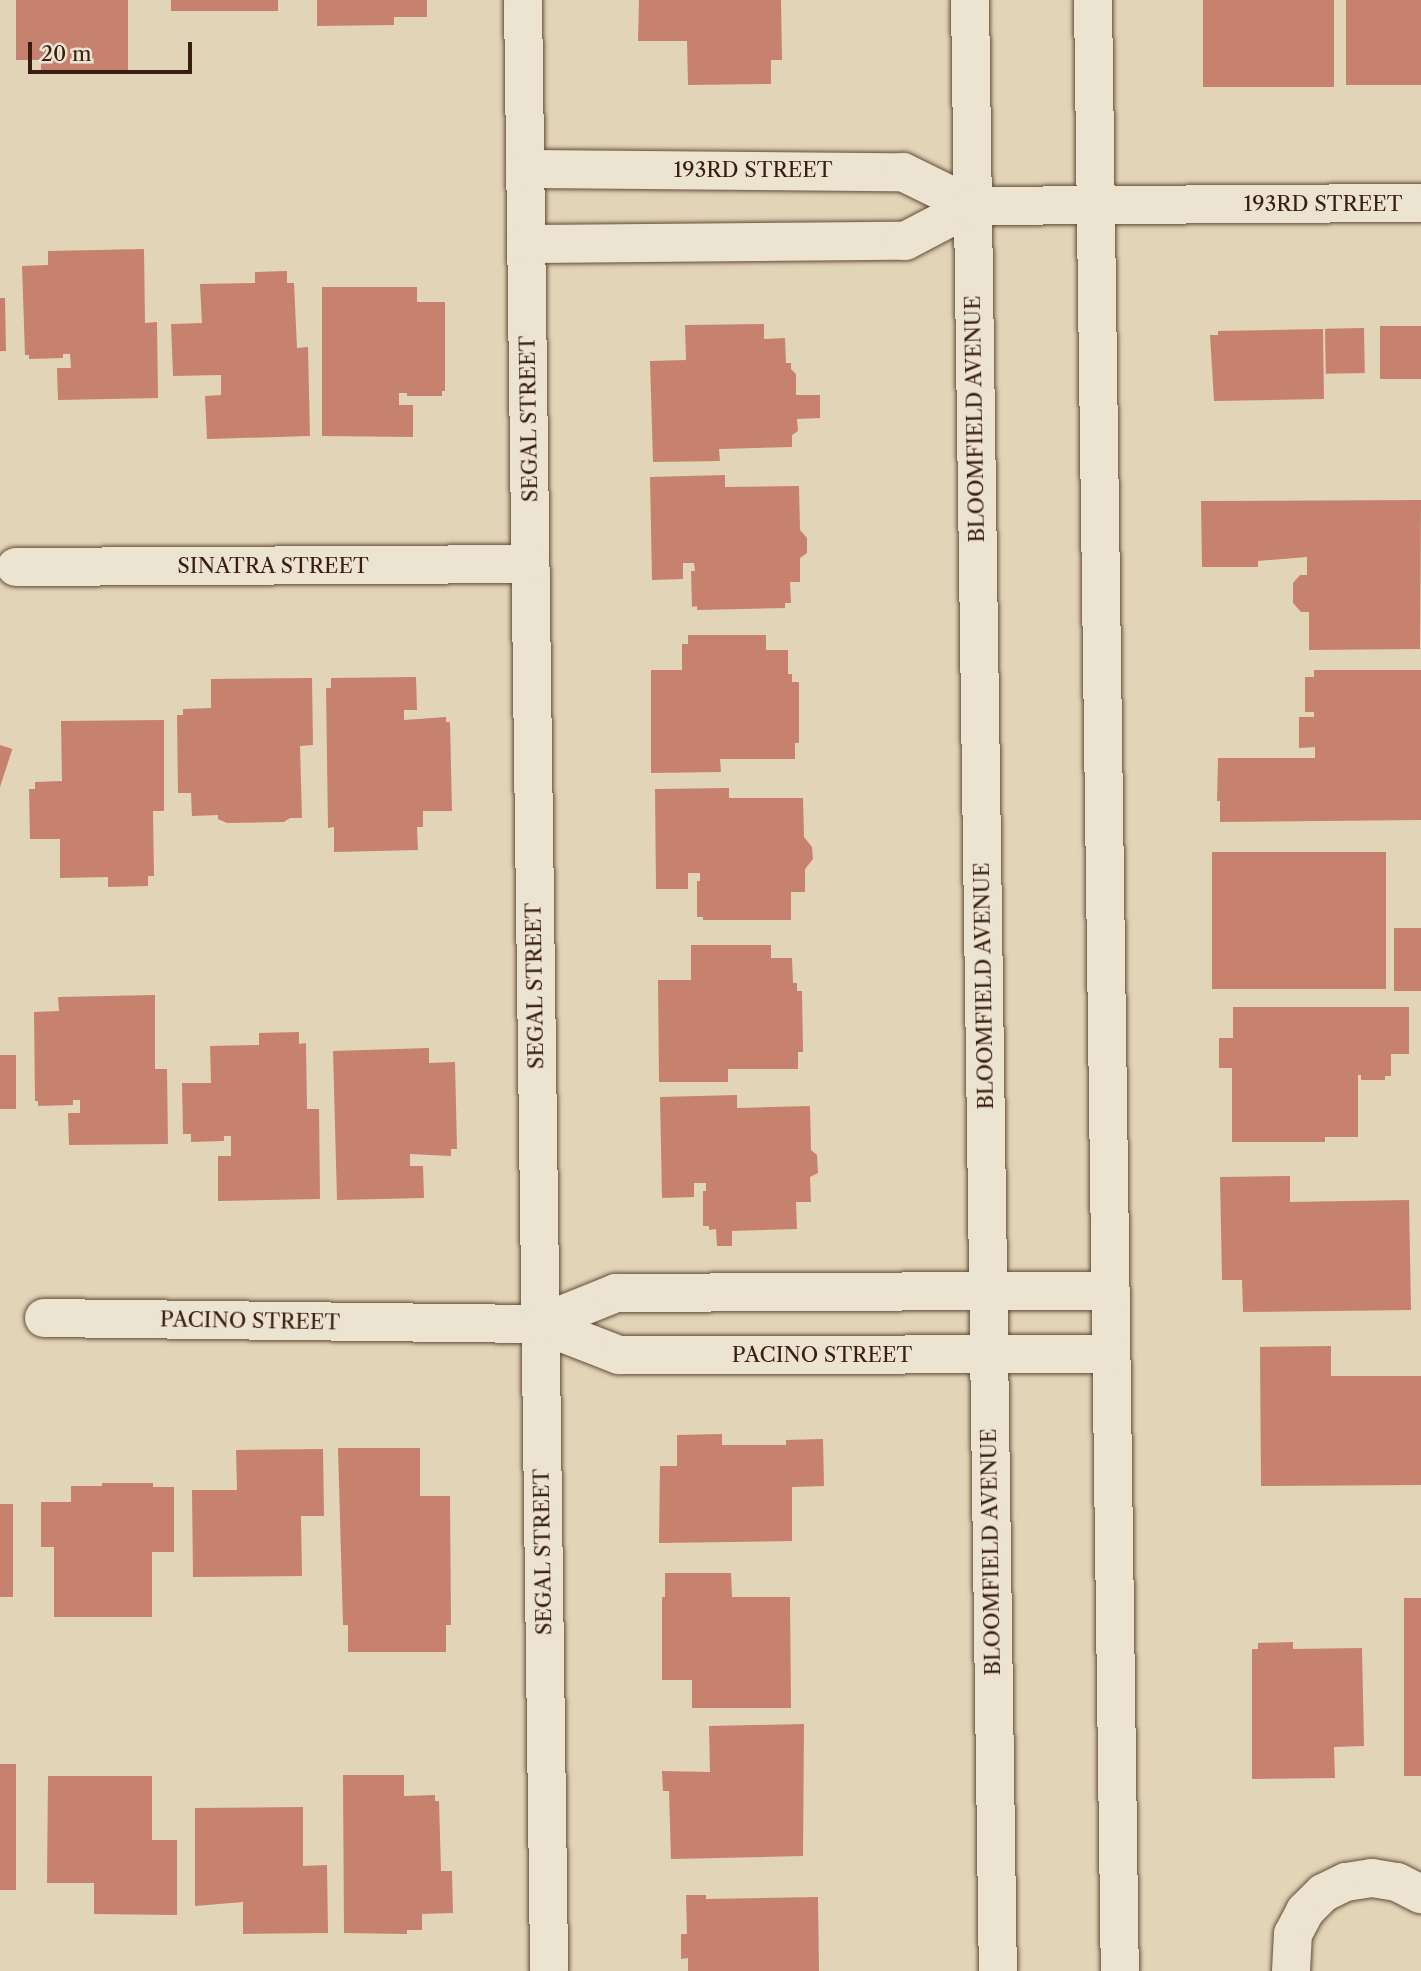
<!DOCTYPE html>
<style>
body{margin:0}
#map{position:relative;width:1421px;height:1971px;overflow:hidden;background:#e2d4b6;font-family:"Libre Caslon Text",serif}
div>[style]{position:absolute}
[style*='--x']{left:calc(var(--x)*1px);top:calc(var(--y)*1px);width:calc(var(--w)*1px);rotate:calc(var(--a)*1deg)}
.building>*{inset:0;background:#c7816f;transform-origin:0 0}
.roads{filter:drop-shadow(0 0 2px #634c39) drop-shadow(0 0 2px #634c39)}
.minor>*{height:38px;margin:-19px;padding:0 19px;transform-origin:19px;border-radius:19px;background:#ece3d0}
span{translate:-50% -50%;white-space:nowrap;text-align:center;line-height:1.15;-webkit-text-stroke:5px #ece3d0;paint-order:stroke}
.street-label{font-size:21px;color:#391e0f}
.scale{position:absolute;left:28px;top:42px;width:164px;height:32px;box-sizing:border-box;border:4px solid #391e0f;border-top:0;padding-left:9px;font-size:21px;line-height:24px;white-space:nowrap;color:#391e0f;-webkit-text-stroke:5px #ece3d0;paint-order:stroke}
</style>
<div id="map">
<div class="building">
<i style="clip-path:polygon(16px 0,128px 0,128px 71px,41px 71px,41px 60px,16px 60px)"></i>
<i style="left:171px;top:0;width:107px;height:11px"></i>
<i style="clip-path:polygon(317px 0,427px 0,427px 17px,394px 17px,394px 25px,317px 26px)"></i>
<i style="clip-path:polygon(639px 0,781px 0,782px 60px,771px 60px,771px 84px,688px 85px,687px 41px,638px 41px)"></i>
<i style="left:1203px;top:0;width:131px;height:87px"></i>
<i style="left:1346px;top:0;width:75px;height:85px"></i>
<i style="clip-path:polygon(144px 249px,145px 323px,157px 322px,158px 398px,58px 400px,57px 368px,71px 368px,70px 354px,63px 354px,63px 358px,29px 359px,29px 355px,25px 355px,22px 266px,48px 265px,48px 251px)"></i>
<i style="clip-path:polygon(287px 271px,287px 283px,294px 283px,297px 348px,308px 347px,310px 436px,207px 439px,205px 396px,221px 395px,221px 375px,173px 376px,171px 324px,202px 323px,200px 284px,255px 283px,255px 272px)"></i>
<i style="clip-path:polygon(322px 287px,417px 287px,417px 302px,445px 302px,445px 391px,442px 391px,442px 396px,407px 396px,407px 393px,399px 393px,399px 405px,413px 405px,413px 437px,322px 436px)"></i>
<i style="clip-path:polygon(0 298px,5px 298px,6px 351px,0 351px)"></i>
<i style="clip-path:polygon(764px 324px,764px 339px,785px 338px,786px 363px,791px 363px,791px 369px,796px 374px,796px 395px,820px 395px,820px 418px,797px 419px,798px 431px,792px 435px,792px 447px,719px 449px,720px 461px,653px 462px,650px 361px,686px 360px,685px 325px)"></i>
<i style="left:1421px;top:326px;width:53px;height:41px;rotate:90deg"></i>
<i style="left:1364px;top:328px;width:45px;height:39px;rotate:89deg"></i>
<i style="clip-path:polygon(1323px 329px,1324px 399px,1214px 401px,1210px 335px,1218px 335px,1218px 331px)"></i>
<i style="clip-path:polygon(725px 475px,725px 487px,799px 486px,800px 530px,807px 538px,807px 553px,800px 558px,800px 582px,790px 582px,791px 603px,785px 603px,785px 608px,697px 610px,697px 606px,692px 607px,691px 571px,695px 571px,694px 563px,683px 563px,683px 579px,652px 580px,650px 477px)"></i>
<i style="clip-path:polygon(1421px 500px,1420px 649px,1309px 650px,1309px 612px,1301px 612px,1293px 603px,1293px 583px,1300px 575px,1307px 575px,1307px 557px,1258px 561px,1258px 567px,1202px 567px,1201px 501px)"></i>
<i style="clip-path:polygon(688px 635px,766px 635px,766px 650px,788px 650px,788px 674px,792px 674px,792px 682px,799px 682px,799px 743px,795px 743px,795px 759px,720px 759px,721px 772px,651px 773px,651px 670px,682px 670px,682px 644px,688px 644px)"></i>
<i style="clip-path:polygon(1314px 670px,1421px 670px,1421px 820px,1220px 822px,1220px 801px,1217px 801px,1218px 758px,1315px 758px,1315px 747px,1299px 748px,1299px 717px,1314px 717px,1314px 712px,1305px 712px,1305px 677px,1314px 677px)"></i>
<i style="clip-path:polygon(416px 677px,417px 710px,404px 710px,404px 720px,446px 717px,446px 722px,450px 722px,452px 811px,423px 811px,423px 827px,417px 827px,418px 850px,334px 852px,334px 827px,328px 828px,326px 688px,331px 688px,331px 678px)"></i>
<i style="clip-path:polygon(312px 678px,313px 745px,300px 746px,302px 818px,290px 818px,284px 822px,227px 823px,218px 819px,218px 815px,192px 816px,191px 793px,178px 793px,177px 715px,183px 715px,183px 709px,211px 708px,211px 679px)"></i>
<i style="clip-path:polygon(164px 720px,164px 811px,153px 811px,154px 876px,148px 876px,148px 886px,108px 887px,108px 877px,60px 878px,60px 839px,30px 839px,29px 789px,35px 789px,35px 782px,62px 781px,61px 721px)"></i>
<i style="left:0;top:745px;width:13px;height:94px;rotate:18deg"></i>
<i style="clip-path:polygon(729px 788px,729px 798px,803px 798px,804px 837px,812px 847px,813px 859px,805px 869px,805px 892px,791px 892px,791px 920px,703px 920px,703px 917px,697px 917px,697px 881px,700px 881px,700px 873px,688px 873px,688px 889px,656px 889px,655px 789px)"></i>
<i style="left:1386px;top:852px;width:137px;height:174px;rotate:90deg"></i>
<i style="left:1394px;top:928px;width:27px;height:63px"></i>
<i style="clip-path:polygon(691px 945px,771px 945px,771px 958px,792px 958px,793px 983px,797px 983px,797px 991px,802px 991px,803px 1052px,798px 1052px,798px 1069px,728px 1069px,728px 1082px,659px 1082px,658px 980px,691px 980px)"></i>
<i style="clip-path:polygon(155px 995px,155px 1069px,167px 1069px,168px 1144px,69px 1145px,68px 1113px,80px 1113px,80px 1100px,73px 1100px,73px 1105px,38px 1106px,38px 1101px,35px 1101px,34px 1012px,59px 1011px,58px 997px)"></i>
<i style="clip-path:polygon(1233px 1007px,1409px 1007px,1409px 1054px,1391px 1054px,1391px 1076px,1385px 1076px,1385px 1080px,1361px 1080px,1361px 1075px,1358px 1075px,1358px 1137px,1325px 1137px,1325px 1142px,1232px 1142px,1232px 1068px,1219px 1068px,1219px 1038px,1233px 1038px)"></i>
<i style="clip-path:polygon(299px 1032px,299px 1044px,306px 1043px,307px 1109px,319px 1109px,320px 1199px,218px 1201px,218px 1156px,231px 1156px,231px 1136px,224px 1136px,224px 1141px,191px 1142px,191px 1134px,183px 1134px,182px 1083px,211px 1083px,210px 1046px,259px 1045px,259px 1033px)"></i>
<i style="clip-path:polygon(429px 1048px,429px 1063px,455px 1062px,457px 1149px,451px 1149px,451px 1156px,410px 1154px,410px 1166px,423px 1166px,424px 1198px,337px 1200px,333px 1051px)"></i>
<i style="left:16px;top:1055px;width:54px;height:16px;rotate:90deg"></i>
<i style="clip-path:polygon(737px 1095px,737px 1108px,810px 1106px,811px 1150px,817px 1155px,818px 1173px,810px 1177px,811px 1202px,796px 1202px,797px 1229px,732px 1231px,732px 1246px,717px 1246px,716px 1229px,709px 1230px,709px 1226px,703px 1226px,703px 1191px,706px 1191px,706px 1183px,694px 1183px,694px 1197px,662px 1198px,660px 1097px)"></i>
<i style="clip-path:polygon(1290px 1176px,1290px 1202px,1409px 1200px,1411px 1310px,1243px 1312px,1242px 1280px,1222px 1280px,1220px 1177px)"></i>
<i style="clip-path:polygon(1331px 1346px,1331px 1376px,1421px 1376px,1421px 1485px,1261px 1486px,1260px 1347px)"></i>
<i style="clip-path:polygon(722px 1434px,722px 1445px,786px 1445px,786px 1440px,823px 1439px,824px 1486px,792px 1487px,792px 1541px,659px 1543px,660px 1466px,677px 1466px,677px 1435px)"></i>
<i style="clip-path:polygon(338px 1448px,420px 1448px,420px 1496px,450px 1496px,451px 1625px,446px 1625px,446px 1652px,348px 1652px,348px 1625px,343px 1625px)"></i>
<i style="clip-path:polygon(323px 1449px,324px 1516px,301px 1516px,302px 1576px,193px 1577px,192px 1490px,237px 1490px,236px 1450px)"></i>
<i style="clip-path:polygon(102px 1483px,153px 1483px,153px 1487px,174px 1487px,174px 1552px,152px 1552px,152px 1617px,54px 1617px,54px 1547px,41px 1547px,41px 1502px,71px 1502px,71px 1486px,102px 1486px)"></i>
<i style="left:0;top:1504px;width:13px;height:93px"></i>
<i style="clip-path:polygon(665px 1573px,731px 1573px,732px 1597px,790px 1597px,791px 1708px,692px 1708px,692px 1680px,662px 1680px,662px 1597px,665px 1597px)"></i>
<i style="left:1404px;top:1598px;width:17px;height:178px"></i>
<i style="clip-path:polygon(1293px 1642px,1293px 1649px,1362px 1648px,1364px 1746px,1334px 1747px,1335px 1778px,1252px 1779px,1252px 1649px,1258px 1649px,1258px 1643px)"></i>
<i style="clip-path:polygon(804px 1724px,803px 1856px,671px 1859px,669px 1791px,663px 1791px,662px 1771px,710px 1772px,709px 1726px)"></i>
<i style="left:0;top:1764px;width:16px;height:126px"></i>
<i style="clip-path:polygon(343px 1775px,404px 1775px,404px 1796px,435px 1795px,435px 1801px,439px 1801px,441px 1871px,452px 1871px,453px 1913px,422px 1914px,422px 1930px,407px 1930px,407px 1934px,344px 1933px)"></i>
<i style="clip-path:polygon(48px 1776px,152px 1776px,152px 1840px,177px 1840px,177px 1915px,94px 1914px,94px 1883px,47px 1883px)"></i>
<i style="clip-path:polygon(303px 1807px,303px 1866px,327px 1865px,328px 1933px,243px 1934px,243px 1902px,195px 1906px,195px 1808px)"></i>
<i style="clip-path:polygon(686px 1895px,706px 1895px,706px 1899px,818px 1897px,819px 1971px,688px 1971px,688px 1958px,681px 1959px,681px 1934px,687px 1934px)"></i>
</div>
<div class="roads">
<div class="minor">
<i style="--x:523;--y:0;--w:1971;--a:89.24"></i>
<i style="--x:970;--y:0;--w:1971;--a:89.19"></i>
<i style="--x:1093;--y:0;--w:1971;--a:89.22"></i>
<i style="--x:525;--y:169;--w:378;--a:0.5"></i>
<i style="--x:903;--y:172;--w:77;--a:26.2"></i>
<i style="--x:527;--y:244;--w:378;--a:-0.5"></i>
<i style="--x:905;--y:241;--w:76;--a:-27.6"></i>
<i style="--x:972;--y:206;--w:449;--a:-0.4"></i>
<i style="--x:16;--y:567;--w:514;--a:-0.33"></i>
<i style="--x:44;--y:1318;--w:495;--a:0.7"></i>
<i style="--x:539;--y:1324;--w:86;--a:21.2"></i>
<i style="--x:619;--y:1355;--w:492;--a:-0.1"></i>
<i style="--x:539;--y:1324;--w:83;--a:-21.9"></i>
<i style="--x:616;--y:1293;--w:494;--a:-0.3"></i>
<i style="--x:1291;--y:1971;--w:37;--a:-87"></i>
<i style="--x:1293;--y:1934;--w:26;--a:-62"></i>
<i style="--x:1305;--y:1911;--w:25;--a:-45"></i>
<i style="--x:1323;--y:1893;--w:25;--a:-26"></i>
<i style="--x:1346;--y:1882;--w:26;--a:-9"></i>
<i style="--x:1372;--y:1878;--w:25;--a:9"></i>
<i style="--x:1397;--y:1882;--w:27;--a:27"></i>
</div>
</div>
<div class="street-label">
<span style="left:753px;top:170px">193RD STREET</span>
<span style="left:1323px;top:204px">193RD STREET</span>
<span style="left:529px;top:419px;rotate:-91deg">SEGAL STREET</span>
<span style="left:975px;top:419px;rotate:-91deg">BLOOMFIELD AVENUE</span>
<span style="left:273px;top:566px">SINATRA STREET</span>
<span style="left:535px;top:986px;rotate:-91deg">SEGAL STREET</span>
<span style="left:984px;top:986px;rotate:-91deg">BLOOMFIELD AVENUE</span>
<span style="left:250px;top:1321px;rotate:1deg">PACINO STREET</span>
<span style="left:822px;top:1355px">PACINO STREET</span>
<span style="left:543px;top:1552px;rotate:-91deg">SEGAL STREET</span>
<span style="left:991px;top:1552px;rotate:-91deg">BLOOMFIELD AVENUE</span>
</div>
<div class="scale">20 m</div>
</div>
